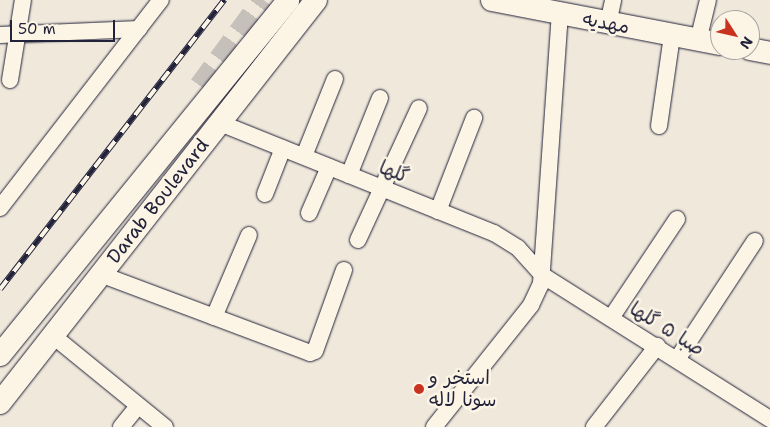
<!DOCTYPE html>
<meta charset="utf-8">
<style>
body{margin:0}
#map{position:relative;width:770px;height:427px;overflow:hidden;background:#efe8db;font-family:"Shantell Sans","Playpen Sans Arabic",sans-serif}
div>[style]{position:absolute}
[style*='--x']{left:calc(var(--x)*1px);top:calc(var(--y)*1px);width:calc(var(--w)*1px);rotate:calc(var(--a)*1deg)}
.secondary-tunnel>*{height:22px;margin-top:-11px;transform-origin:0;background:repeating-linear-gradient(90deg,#c6c0bb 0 22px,transparent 0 33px)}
.roads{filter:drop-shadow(0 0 1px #22223b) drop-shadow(0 0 1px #22223b)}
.street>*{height:16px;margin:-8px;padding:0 8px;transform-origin:8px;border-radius:8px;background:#fcf5e5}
.secondary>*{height:22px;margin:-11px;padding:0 11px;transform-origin:11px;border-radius:11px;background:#fcf5e5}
.rail>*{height:5.5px;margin-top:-2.75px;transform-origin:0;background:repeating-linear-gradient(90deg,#fcf5e5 0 11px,#22223b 0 22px);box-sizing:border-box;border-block:1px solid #22223b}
.dots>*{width:14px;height:14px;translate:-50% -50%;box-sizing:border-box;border:2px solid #fcf5e5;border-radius:50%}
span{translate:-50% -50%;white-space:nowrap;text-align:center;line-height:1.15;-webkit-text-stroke:5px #fcf5e5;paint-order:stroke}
.street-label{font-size:19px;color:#22223b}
.poi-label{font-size:19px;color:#22223b}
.left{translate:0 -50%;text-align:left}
.north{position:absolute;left:710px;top:10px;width:50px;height:50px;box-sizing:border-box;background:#fcf5e5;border:1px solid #a5a1a1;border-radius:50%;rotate:125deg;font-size:14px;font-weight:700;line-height:20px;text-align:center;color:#22223b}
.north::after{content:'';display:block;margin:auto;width:18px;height:22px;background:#c8321e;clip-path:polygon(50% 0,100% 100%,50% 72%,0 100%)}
.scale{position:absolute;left:10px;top:20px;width:105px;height:22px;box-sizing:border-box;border:2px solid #22223b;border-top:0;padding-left:6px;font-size:15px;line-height:18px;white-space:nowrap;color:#22223b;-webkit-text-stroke:4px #fcf5e5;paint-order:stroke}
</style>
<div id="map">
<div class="secondary-tunnel">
<i style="--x:200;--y:86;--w:107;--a:-53.8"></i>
</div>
<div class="roads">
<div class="street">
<i style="--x:608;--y:24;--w:25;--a:-78"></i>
<i style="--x:0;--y:35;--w:139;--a:-2.5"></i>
<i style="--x:698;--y:41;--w:42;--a:-76.3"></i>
<i style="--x:10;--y:80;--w:81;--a:-80.8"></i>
<i style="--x:220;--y:123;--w:295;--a:21.9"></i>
<i style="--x:494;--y:233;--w:28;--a:32"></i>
<i style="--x:518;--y:248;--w:36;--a:48"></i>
<i style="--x:542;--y:275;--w:270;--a:32.3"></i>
<i style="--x:659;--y:126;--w:91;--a:-81.8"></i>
<i style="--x:304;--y:156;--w:83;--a:-68.1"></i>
<i style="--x:349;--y:175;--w:83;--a:-68.1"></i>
<i style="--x:265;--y:194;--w:49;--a:-68.6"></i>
<i style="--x:0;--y:208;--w:263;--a:-52.3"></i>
<i style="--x:438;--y:211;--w:100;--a:-68.8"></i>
<i style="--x:309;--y:213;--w:50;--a:-66.5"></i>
<i style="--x:358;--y:240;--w:145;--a:-65.2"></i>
<i style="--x:100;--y:274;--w:224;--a:20.6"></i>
<i style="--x:310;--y:353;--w:5;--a:-22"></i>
<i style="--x:315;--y:351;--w:86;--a:-70.3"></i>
<i style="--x:214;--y:317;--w:89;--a:-66.9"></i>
<i style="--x:611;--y:318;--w:119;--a:-56.3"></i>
<i style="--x:52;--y:335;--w:146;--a:39.2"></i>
<i style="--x:678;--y:358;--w:140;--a:-56.7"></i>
<i style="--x:121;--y:427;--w:27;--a:-51"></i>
<i style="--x:434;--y:427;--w:156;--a:-51.5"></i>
<i style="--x:531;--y:305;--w:23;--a:-65"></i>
<i style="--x:541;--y:284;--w:270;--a:-86"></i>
<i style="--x:594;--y:427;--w:103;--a:-52.1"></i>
</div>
<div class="secondary">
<i style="--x:492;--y:0;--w:232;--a:10.9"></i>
<i style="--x:750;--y:49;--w:20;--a:11"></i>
<i style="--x:0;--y:355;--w:457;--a:-50.9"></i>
<i style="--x:0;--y:403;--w:512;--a:-51.9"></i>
</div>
</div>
<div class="rail">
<i style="--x:0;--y:289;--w:366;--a:-52.2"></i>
</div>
<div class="dots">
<i style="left:419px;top:389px;background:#c8321e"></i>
</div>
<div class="street-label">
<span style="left:606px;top:23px;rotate:11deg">مهدیه</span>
<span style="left:394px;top:172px;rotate:22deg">گلها</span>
<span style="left:158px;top:201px;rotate:-52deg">Darab Boulevard</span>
<span style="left:667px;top:329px;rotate:32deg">صبا ۵ گلها</span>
</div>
<div class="poi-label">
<span class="left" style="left:429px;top:389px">استخر و<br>سونا لاله</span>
</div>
<div class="north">N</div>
<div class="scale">50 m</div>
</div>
